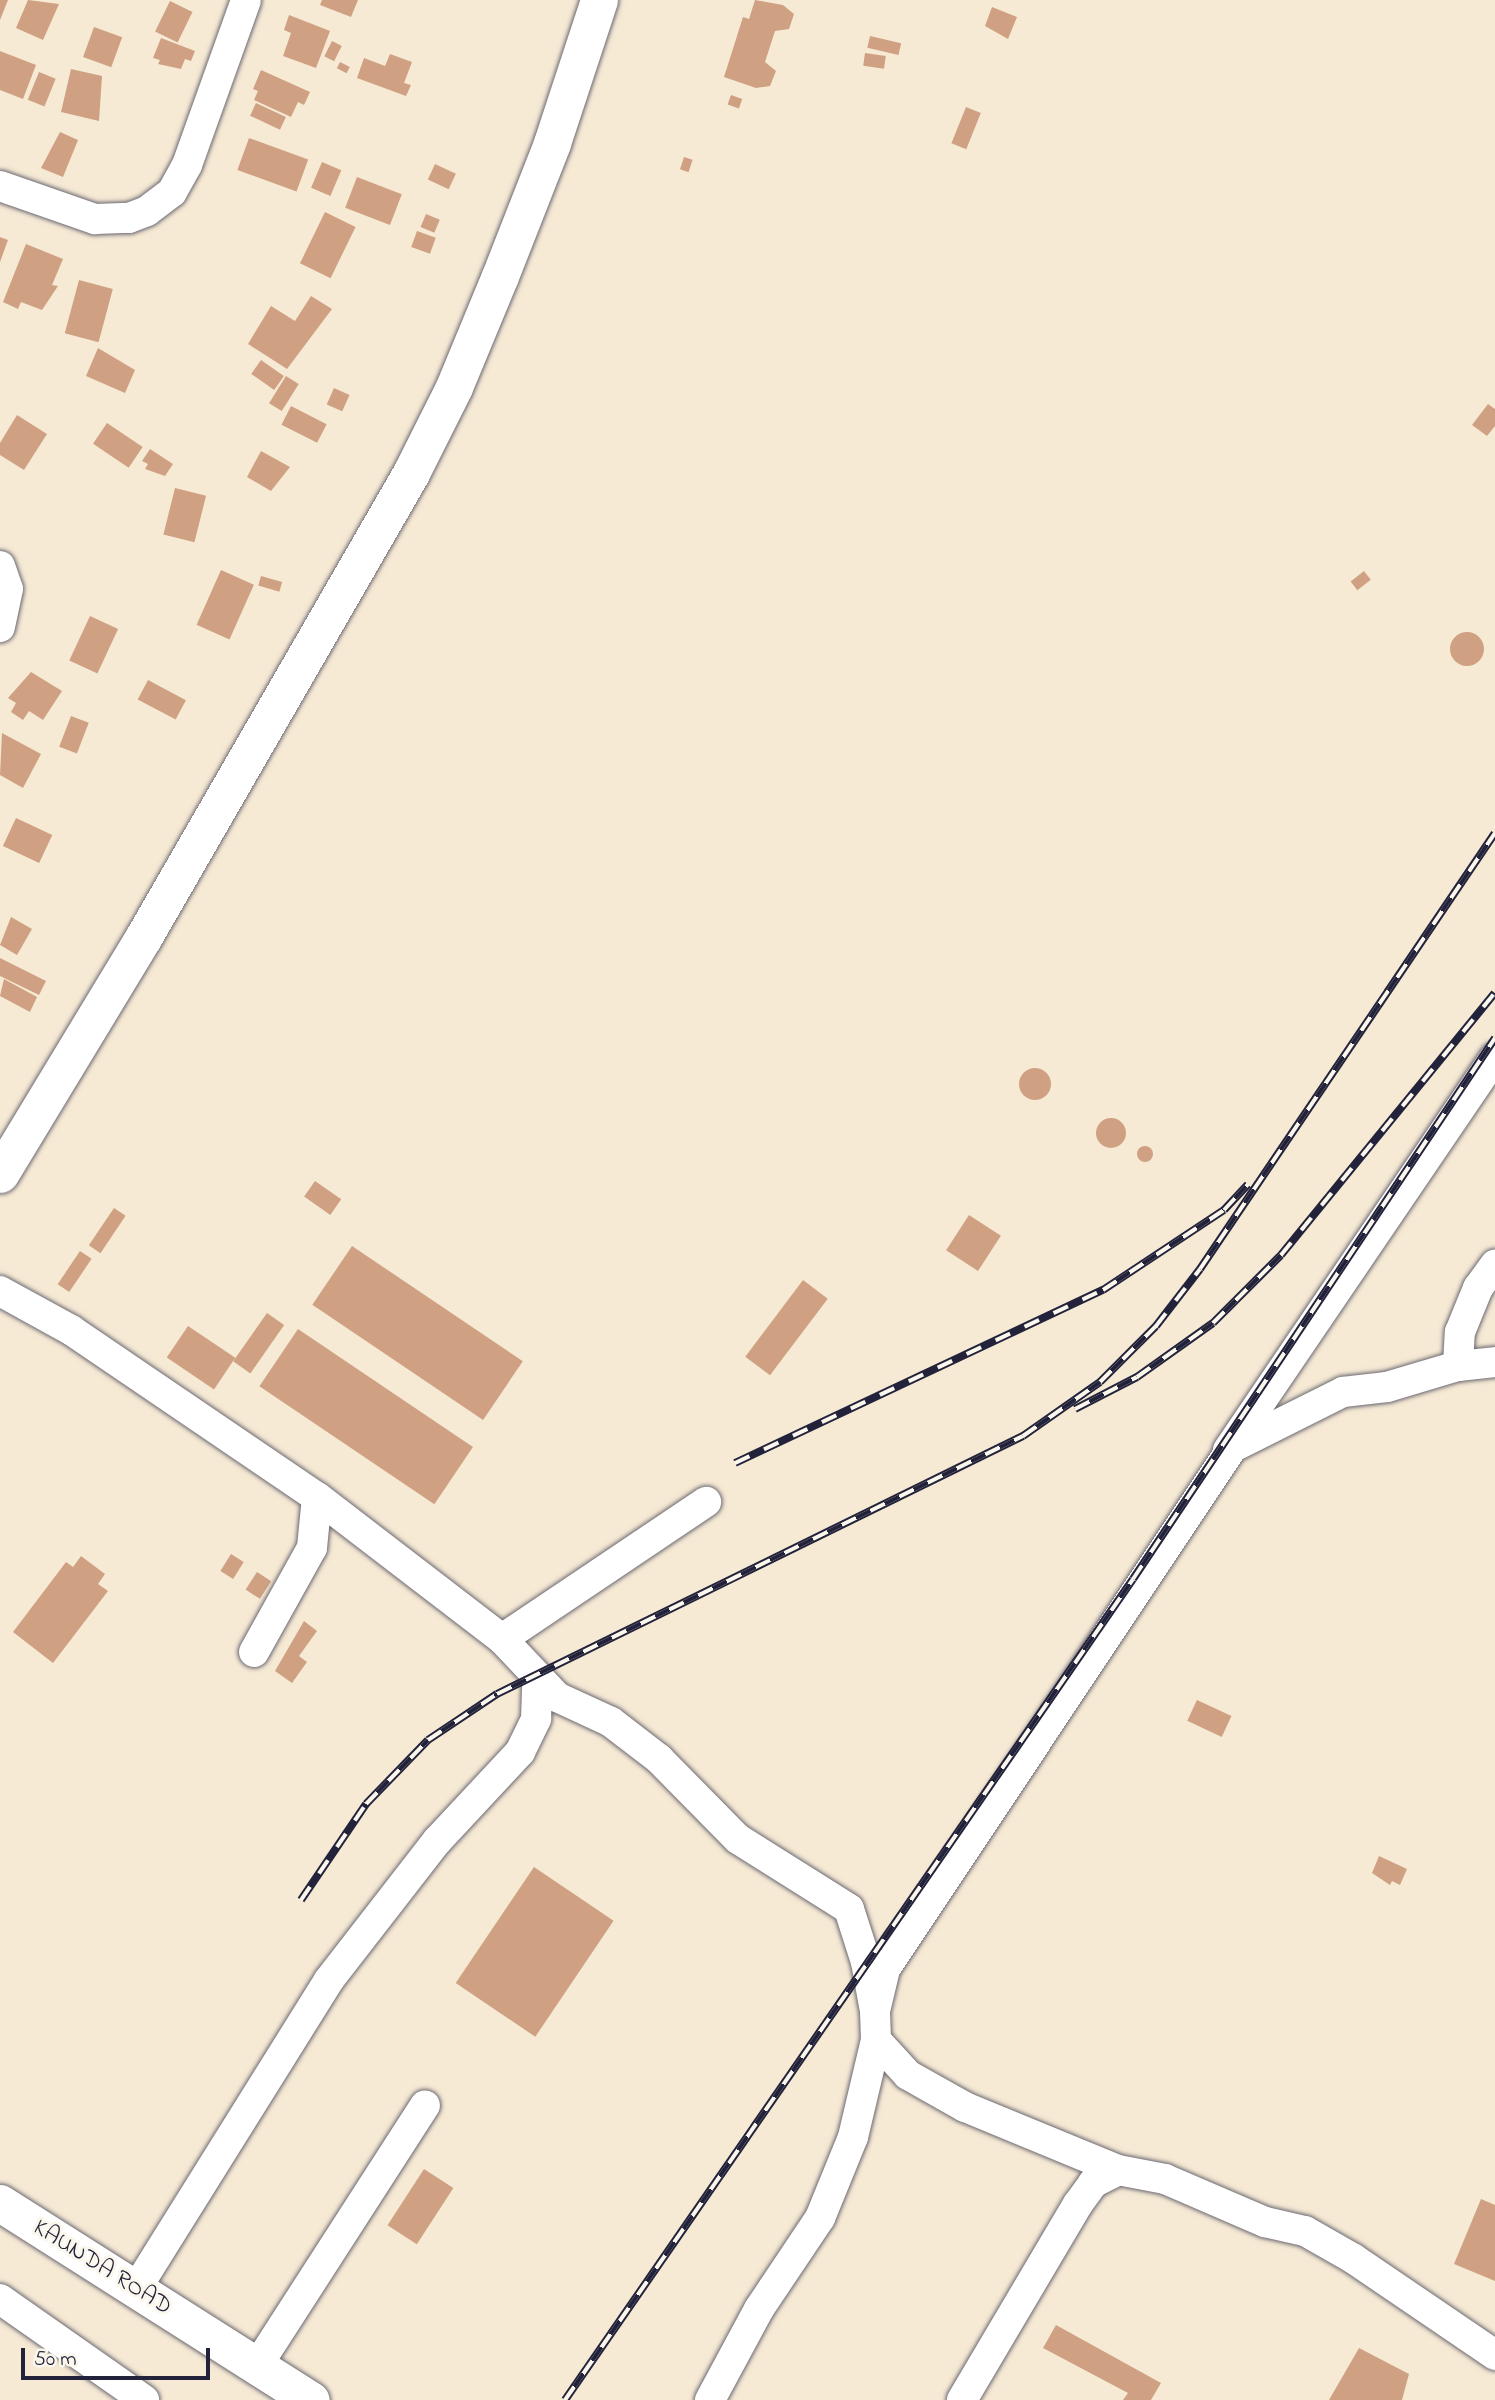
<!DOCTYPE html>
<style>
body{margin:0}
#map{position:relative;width:1495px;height:2400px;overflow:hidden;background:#f6ead5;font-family:"Indie Flower",sans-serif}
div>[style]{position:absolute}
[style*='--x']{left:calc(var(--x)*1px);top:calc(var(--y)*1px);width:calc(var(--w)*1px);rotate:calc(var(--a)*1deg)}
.building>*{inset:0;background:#cfa182;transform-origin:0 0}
.round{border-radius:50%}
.roads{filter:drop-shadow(0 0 2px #6c6871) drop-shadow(0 0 2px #6c6871)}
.minor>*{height:30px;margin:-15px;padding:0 15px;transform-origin:15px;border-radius:15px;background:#fff}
.major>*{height:37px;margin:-18.5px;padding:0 18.5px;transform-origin:18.5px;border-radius:18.5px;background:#fff}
.rail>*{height:8px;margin-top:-4px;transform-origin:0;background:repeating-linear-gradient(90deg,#fbf7ec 0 16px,#22223b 0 32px);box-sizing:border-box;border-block:2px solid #22223b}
span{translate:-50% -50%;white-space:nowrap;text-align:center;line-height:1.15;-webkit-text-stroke:6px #fbf7ec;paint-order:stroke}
.street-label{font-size:24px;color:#22223b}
.scale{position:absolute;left:21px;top:2348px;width:189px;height:32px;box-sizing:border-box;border:4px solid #22223b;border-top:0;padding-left:9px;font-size:21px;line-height:24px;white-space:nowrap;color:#22223b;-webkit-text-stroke:5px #fbf7ec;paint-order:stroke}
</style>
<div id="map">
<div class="building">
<i style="clip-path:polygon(0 0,8px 0,0 20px)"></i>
<i style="clip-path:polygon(28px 0,59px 4px,43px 40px,16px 28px)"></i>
<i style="clip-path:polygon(322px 0,358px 0,351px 17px,320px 5px)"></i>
<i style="clip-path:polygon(755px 0,783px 5px,794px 14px,789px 29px,775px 31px,765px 62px,776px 71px,770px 86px,756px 88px,724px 77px,743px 17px,749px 19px)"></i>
<i style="left:170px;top:1px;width:25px;height:34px;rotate:26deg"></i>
<i style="clip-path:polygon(992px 7px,1017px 17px,1008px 39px,985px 26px)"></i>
<i style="clip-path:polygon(289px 15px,330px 31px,316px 68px,283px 56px,291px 33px,284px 30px)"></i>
<i style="left:94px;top:27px;width:30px;height:32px;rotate:20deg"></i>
<i style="left:870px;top:36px;width:32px;height:12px;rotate:13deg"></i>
<i style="clip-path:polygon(161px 38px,195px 51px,191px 61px,185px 59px,181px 69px,158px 64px,160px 60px,153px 58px)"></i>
<i style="left:332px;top:41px;width:11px;height:17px;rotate:27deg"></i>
<i style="clip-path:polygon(0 51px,36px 65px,23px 99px,0 90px)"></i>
<i style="left:865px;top:53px;width:21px;height:13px;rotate:8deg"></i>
<i style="clip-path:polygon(390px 54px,412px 62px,404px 83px,411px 85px,406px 96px,357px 78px,364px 58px,385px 66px)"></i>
<i style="left:340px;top:62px;width:11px;height:7px;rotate:27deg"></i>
<i style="clip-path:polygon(71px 69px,102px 76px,99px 121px,61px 112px)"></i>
<i style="clip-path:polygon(261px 70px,310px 92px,304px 105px,298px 102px,291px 117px,254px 100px,258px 91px,253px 89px)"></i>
<i style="left:39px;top:72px;width:18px;height:30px;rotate:22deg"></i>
<i style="left:731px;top:95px;width:12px;height:10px;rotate:20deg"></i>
<i style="left:256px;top:103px;width:33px;height:14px;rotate:25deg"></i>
<i style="left:966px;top:107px;width:16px;height:39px;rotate:22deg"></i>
<i style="clip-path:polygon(60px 132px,78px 140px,63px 177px,41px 168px)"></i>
<i style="left:249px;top:138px;width:63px;height:34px;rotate:20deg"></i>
<i style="left:684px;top:157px;width:9px;height:13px;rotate:18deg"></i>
<i style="left:322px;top:162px;width:21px;height:28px;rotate:23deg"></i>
<i style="left:435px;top:164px;width:23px;height:17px;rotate:25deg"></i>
<i style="left:357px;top:177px;width:48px;height:33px;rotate:21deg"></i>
<i style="left:325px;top:212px;width:34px;height:57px;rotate:26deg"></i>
<i style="left:426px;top:214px;width:15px;height:14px;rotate:23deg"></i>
<i style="left:417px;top:231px;width:20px;height:17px;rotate:20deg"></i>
<i style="clip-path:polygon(0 237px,8px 240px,0 262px)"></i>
<i style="clip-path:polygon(26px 244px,63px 259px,52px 285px,58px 286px,42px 310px,21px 302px,18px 309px,3px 302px)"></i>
<i style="left:79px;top:280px;width:35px;height:55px;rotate:15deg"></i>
<i style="clip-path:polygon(311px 296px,332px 309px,287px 369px,248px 344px,271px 306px,295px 321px)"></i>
<i style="clip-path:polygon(98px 348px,135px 370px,125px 393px,86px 376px)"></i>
<i style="left:261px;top:360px;width:28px;height:17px;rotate:35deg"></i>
<i style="left:286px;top:376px;width:15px;height:32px;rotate:32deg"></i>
<i style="left:334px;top:388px;width:17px;height:18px;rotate:24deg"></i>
<i style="clip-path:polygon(1488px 404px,1495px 409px,1495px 426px,1487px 436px,1472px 425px)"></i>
<i style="left:291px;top:406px;width:40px;height:21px;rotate:27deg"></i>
<i style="clip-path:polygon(17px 415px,47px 434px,24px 470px,0 455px,0 443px)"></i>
<i style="left:107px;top:423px;width:43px;height:25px;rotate:34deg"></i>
<i style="clip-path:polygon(150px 449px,173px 464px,165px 476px,145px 469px,148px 464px,142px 461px)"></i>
<i style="clip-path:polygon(261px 451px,290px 467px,271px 491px,247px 477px)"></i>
<i style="left:175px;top:488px;width:32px;height:48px;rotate:14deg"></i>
<i style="left:221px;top:570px;width:36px;height:60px;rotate:24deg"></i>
<i style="left:1364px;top:571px;width:11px;height:17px;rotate:52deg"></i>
<i style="left:261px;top:576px;width:22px;height:10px;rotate:16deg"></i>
<i style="left:90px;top:616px;width:31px;height:49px;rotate:25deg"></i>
<i class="round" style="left:1450px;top:632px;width:34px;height:34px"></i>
<i style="clip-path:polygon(31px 672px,62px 691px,43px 720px,29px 711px,23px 720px,11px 712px,16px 703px,8px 698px)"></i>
<i style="left:148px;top:680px;width:43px;height:22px;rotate:28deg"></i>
<i style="left:71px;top:716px;width:19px;height:33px;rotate:21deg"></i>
<i style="clip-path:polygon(2px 733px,41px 754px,23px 788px,0 775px)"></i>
<i style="left:16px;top:818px;width:40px;height:31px;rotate:25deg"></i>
<i style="clip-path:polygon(11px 917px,32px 929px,17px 955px,0 945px)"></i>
<i style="clip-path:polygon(0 958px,46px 981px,39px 995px,0 976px)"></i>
<i style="clip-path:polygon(4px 979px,37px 997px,30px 1012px,0 996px)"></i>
<i class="round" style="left:1019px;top:1068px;width:32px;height:32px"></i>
<i class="round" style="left:1096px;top:1118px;width:30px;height:30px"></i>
<i class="round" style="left:1137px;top:1146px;width:16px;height:16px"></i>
<i style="left:315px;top:1181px;width:32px;height:19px;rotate:35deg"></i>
<i style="left:114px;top:1208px;width:14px;height:45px;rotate:34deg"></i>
<i style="left:969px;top:1215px;width:38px;height:42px;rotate:33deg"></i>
<i style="left:352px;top:1246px;width:206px;height:71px;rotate:34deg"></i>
<i style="left:80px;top:1251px;width:14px;height:40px;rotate:34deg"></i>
<i style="left:803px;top:1280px;width:31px;height:96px;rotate:37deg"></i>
<i style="left:267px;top:1313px;width:21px;height:59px;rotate:35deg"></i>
<i style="left:188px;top:1326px;width:57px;height:38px;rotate:34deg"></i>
<i style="left:298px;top:1329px;width:211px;height:69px;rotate:34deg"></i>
<i style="left:231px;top:1554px;width:15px;height:20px;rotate:32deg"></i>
<i style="clip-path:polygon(81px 1556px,105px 1574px,98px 1584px,108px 1591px,53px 1663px,13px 1632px,66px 1562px,73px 1567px)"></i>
<i style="left:257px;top:1572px;width:17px;height:21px;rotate:33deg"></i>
<i style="clip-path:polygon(304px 1621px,317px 1631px,299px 1656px,307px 1662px,292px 1683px,275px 1671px)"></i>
<i style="left:1197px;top:1700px;width:38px;height:23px;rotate:25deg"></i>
<i style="clip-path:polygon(1379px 1856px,1407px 1869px,1400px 1885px,1392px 1881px,1390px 1885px,1372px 1873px)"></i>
<i style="left:534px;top:1867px;width:96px;height:140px;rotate:34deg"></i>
<i style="left:424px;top:2169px;width:35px;height:67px;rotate:33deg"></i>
<i style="clip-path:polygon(1481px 2199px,1495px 2205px,1495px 2281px,1454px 2264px)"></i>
<i style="clip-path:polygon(1056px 2325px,1161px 2383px,1151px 2400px,1123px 2400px,1128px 2393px,1043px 2348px)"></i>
<i style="clip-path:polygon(1359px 2348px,1409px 2374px,1402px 2400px,1329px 2400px)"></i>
</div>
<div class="roads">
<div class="minor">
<i style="--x:0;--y:186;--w:101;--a:19.2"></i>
<i style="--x:95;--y:219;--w:34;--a:-2"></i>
<i style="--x:129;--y:218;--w:19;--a:-21"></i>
<i style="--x:147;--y:211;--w:31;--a:-37"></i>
<i style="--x:172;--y:192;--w:31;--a:-61"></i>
<i style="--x:187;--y:165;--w:175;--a:-70.3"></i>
<i style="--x:0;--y:566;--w:24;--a:71"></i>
<i style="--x:8;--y:589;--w:39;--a:102"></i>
<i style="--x:0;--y:1291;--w:81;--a:28.8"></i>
<i style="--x:71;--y:1330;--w:297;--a:34.2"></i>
<i style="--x:317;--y:1497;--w:233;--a:37.5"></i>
<i style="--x:502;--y:1639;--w:80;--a:46.5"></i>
<i style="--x:557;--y:1697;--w:60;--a:24.8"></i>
<i style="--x:611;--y:1722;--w:61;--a:37.6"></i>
<i style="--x:659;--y:1759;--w:112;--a:45.4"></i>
<i style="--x:738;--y:1839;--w:131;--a:32.2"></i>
<i style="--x:849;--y:1909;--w:56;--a:72.2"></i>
<i style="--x:866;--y:1962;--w:50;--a:79.6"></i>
<i style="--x:1458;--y:1366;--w:34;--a:-87"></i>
<i style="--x:1460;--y:1332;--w:48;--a:-67.8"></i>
<i style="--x:1478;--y:1288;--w:29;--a:-54"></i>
<i style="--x:1235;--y:1446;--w:121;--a:-26.6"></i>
<i style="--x:1343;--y:1392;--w:44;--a:-6.5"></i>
<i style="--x:1387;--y:1387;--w:74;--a:-16.5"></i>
<i style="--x:1458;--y:1366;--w:37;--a:-6"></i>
<i style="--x:1228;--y:1450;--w:475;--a:-55.8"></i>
<i style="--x:502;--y:1639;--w:246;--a:-33.9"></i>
<i style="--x:254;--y:1652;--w:119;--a:-60.9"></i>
<i style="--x:312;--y:1548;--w:51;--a:-84.4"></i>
<i style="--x:876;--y:2040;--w:47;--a:47.6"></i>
<i style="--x:908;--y:2075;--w:65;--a:29.3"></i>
<i style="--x:965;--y:2107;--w:165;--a:22.4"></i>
<i style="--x:1118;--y:2170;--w:48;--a:10.8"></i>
<i style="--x:1165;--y:2179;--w:109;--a:23.3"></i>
<i style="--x:1265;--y:2222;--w:41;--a:12.7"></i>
<i style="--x:1305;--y:2231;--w:56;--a:29.7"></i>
<i style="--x:1354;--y:2259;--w:171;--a:34.2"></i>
<i style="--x:136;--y:2289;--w:364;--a:-58"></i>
<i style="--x:329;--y:1980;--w:176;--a:-52.2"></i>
<i style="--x:437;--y:1841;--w:122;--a:-47"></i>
<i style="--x:520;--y:1752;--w:37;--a:-64"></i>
<i style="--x:536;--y:1719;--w:38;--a:-88"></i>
<i style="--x:0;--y:2299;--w:176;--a:35"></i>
<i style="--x:257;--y:2366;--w:310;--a:-57.2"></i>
<i style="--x:710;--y:2400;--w:103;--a:-61.7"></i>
<i style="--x:759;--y:2309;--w:110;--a:-56.2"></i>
<i style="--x:820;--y:2218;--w:87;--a:-67.8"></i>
<i style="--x:853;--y:2137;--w:100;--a:-76.7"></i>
<i style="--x:876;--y:2040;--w:29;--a:-92"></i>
<i style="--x:875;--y:2011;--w:43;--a:-76.6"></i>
<i style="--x:885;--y:1969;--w:626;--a:-56.34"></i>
<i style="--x:962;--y:2400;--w:228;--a:-59.4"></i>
<i style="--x:1078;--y:2204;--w:26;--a:-54"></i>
<i style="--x:1093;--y:2183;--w:28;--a:-27"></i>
</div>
<div class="major">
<i style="--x:0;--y:1174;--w:276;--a:-58.8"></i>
<i style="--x:143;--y:938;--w:537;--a:-60.04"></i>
<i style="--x:411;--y:473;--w:96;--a:-63.4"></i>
<i style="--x:454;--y:387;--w:120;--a:-67.5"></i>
<i style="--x:500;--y:276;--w:143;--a:-68.6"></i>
<i style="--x:552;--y:143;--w:151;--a:-71.8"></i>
<i style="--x:0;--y:2203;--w:368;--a:32.4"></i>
</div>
</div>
<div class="rail">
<i style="--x:1075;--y:1409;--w:70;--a:-27.3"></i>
<i style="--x:1137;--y:1377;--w:93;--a:-35.4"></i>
<i style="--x:1213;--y:1323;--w:96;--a:-45"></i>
<i style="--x:1281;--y:1255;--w:338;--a:-50.8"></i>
<i style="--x:735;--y:1463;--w:407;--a:-25.2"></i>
<i style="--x:1103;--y:1290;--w:145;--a:-33.5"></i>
<i style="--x:1224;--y:1210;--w:35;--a:-47"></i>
<i style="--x:301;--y:1900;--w:116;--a:-55.9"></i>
<i style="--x:366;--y:1804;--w:89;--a:-45.9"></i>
<i style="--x:428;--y:1740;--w:83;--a:-33.7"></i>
<i style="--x:497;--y:1694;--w:586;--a:-26.13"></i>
<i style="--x:1023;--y:1436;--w:94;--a:-35"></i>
<i style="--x:1100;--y:1382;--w:79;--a:-45"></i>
<i style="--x:1156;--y:1326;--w:72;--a:-52.3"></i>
<i style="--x:1200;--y:1269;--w:526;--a:-55.92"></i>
<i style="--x:565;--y:2400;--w:998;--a:-55.32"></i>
<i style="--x:1133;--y:1579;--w:651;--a:-56.21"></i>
</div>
<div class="street-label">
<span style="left:102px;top:2268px;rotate:32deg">KAUNDA ROAD</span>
</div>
<div class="scale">50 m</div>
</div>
